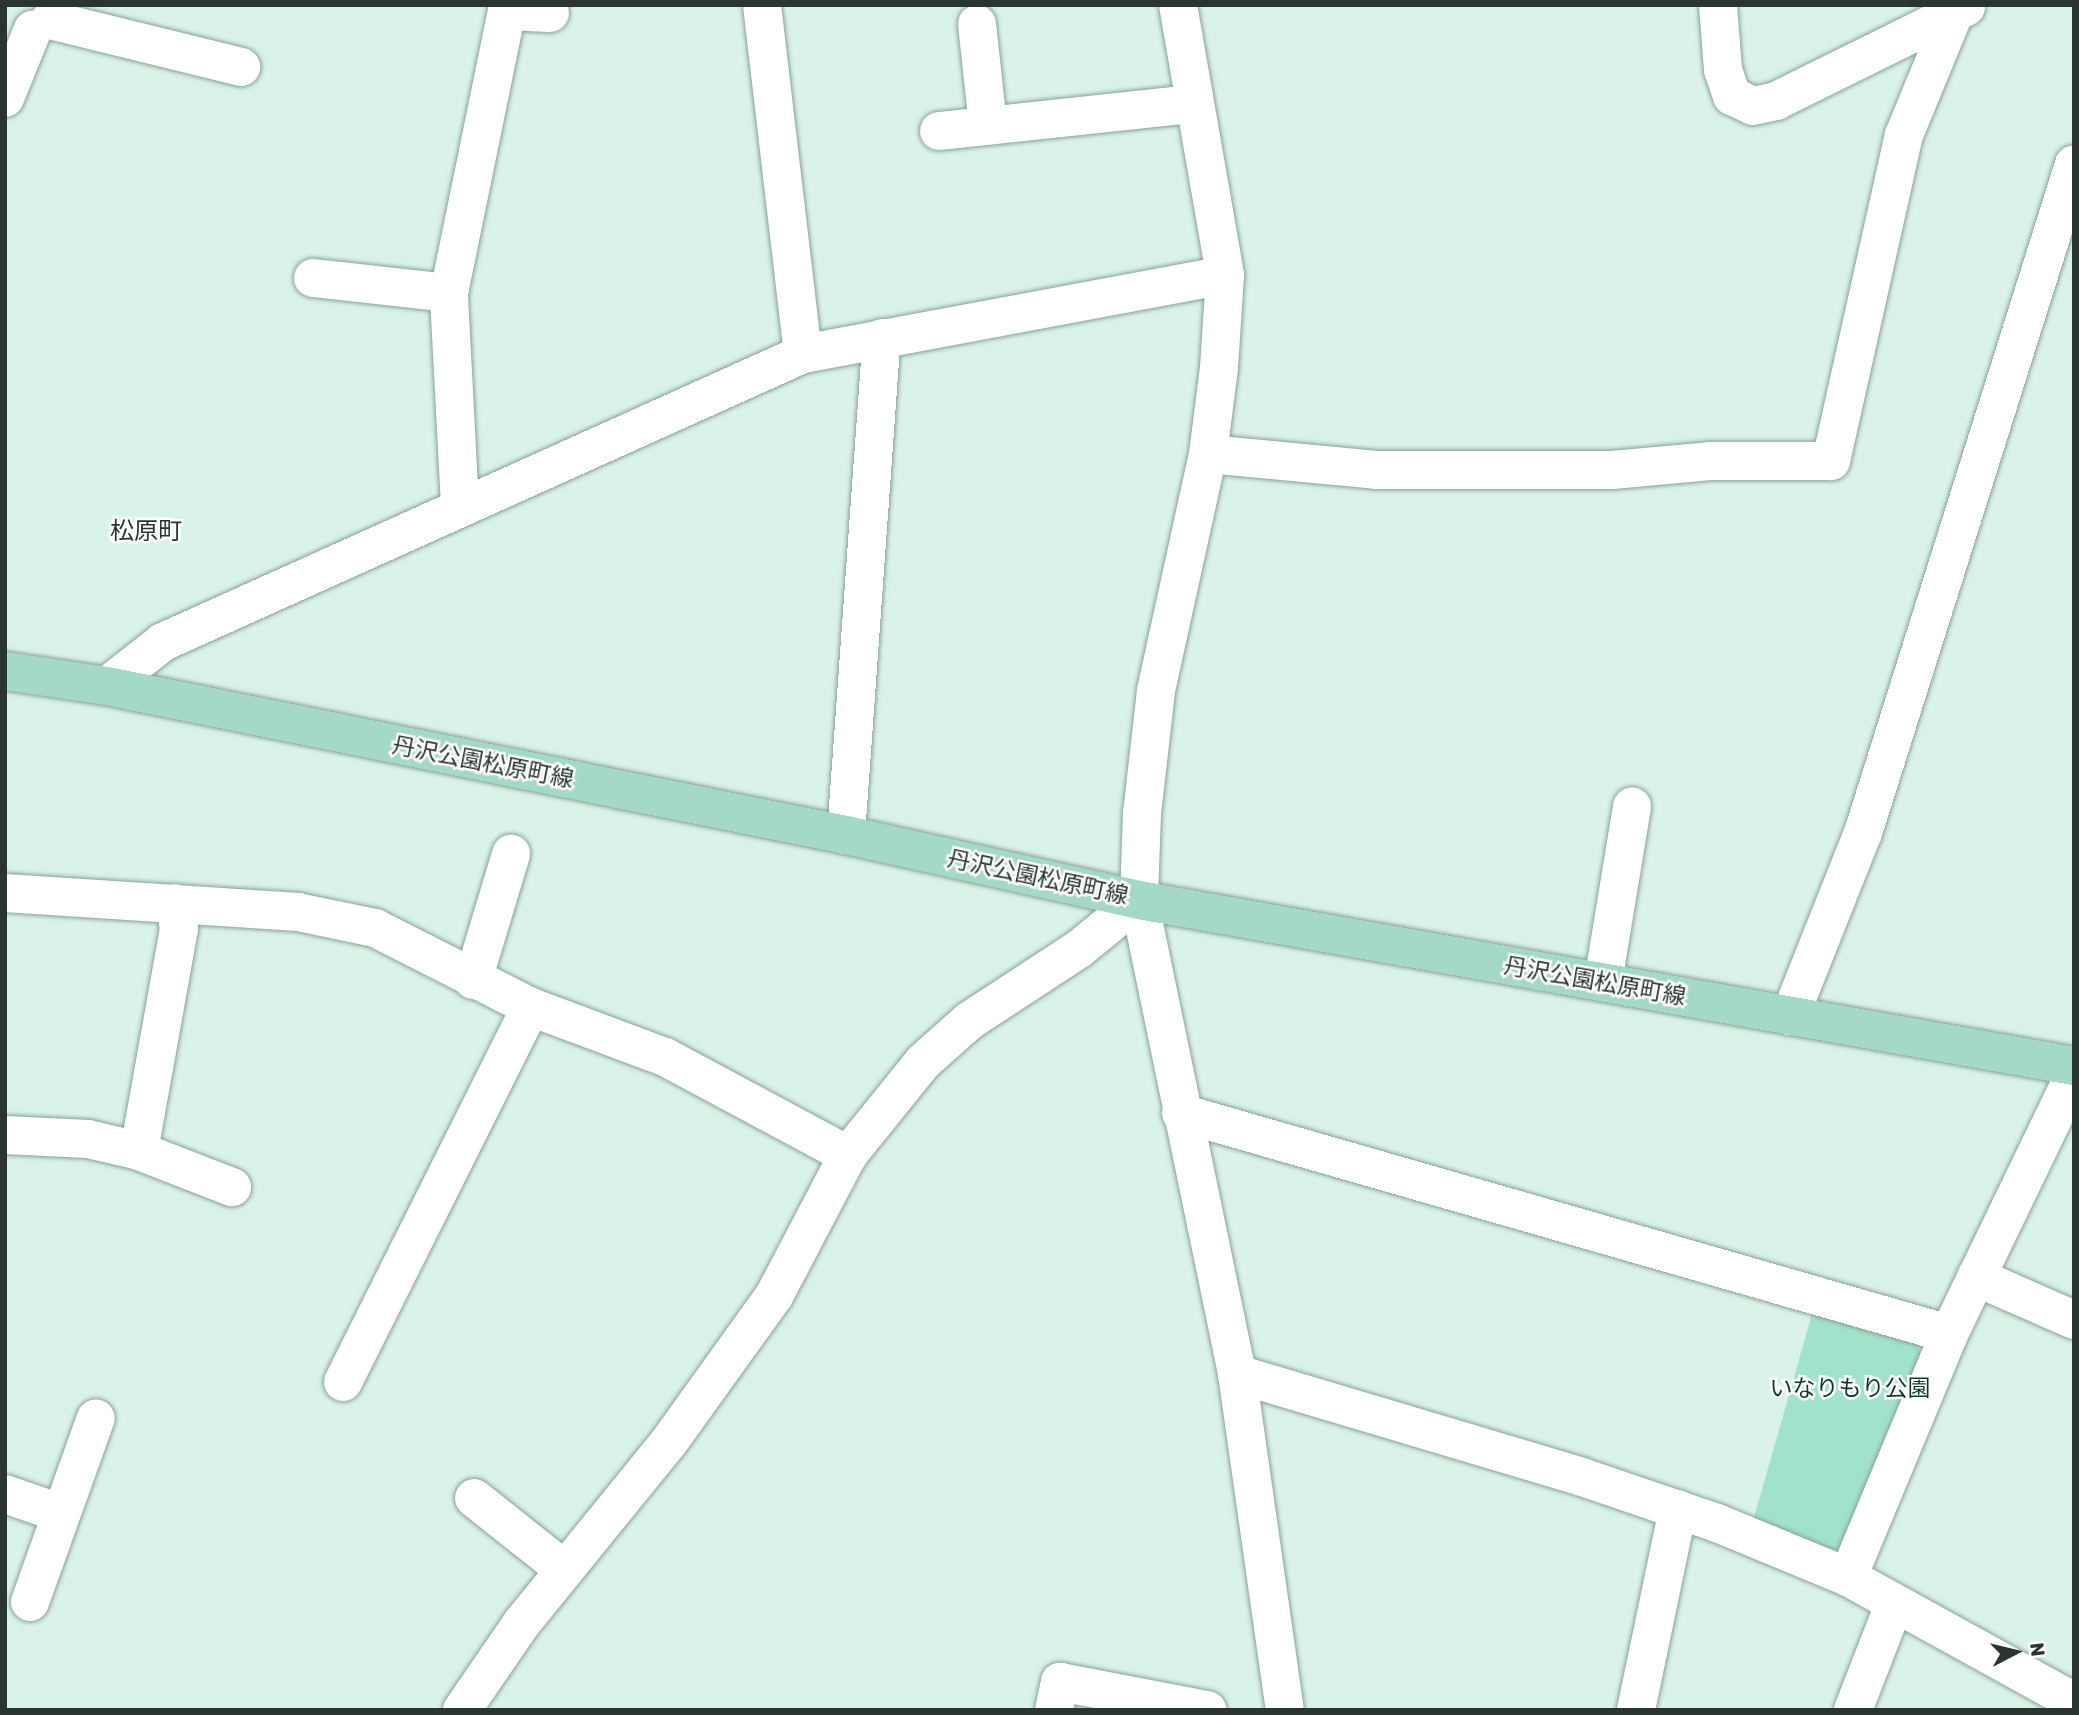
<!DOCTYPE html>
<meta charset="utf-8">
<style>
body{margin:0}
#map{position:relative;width:2079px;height:1715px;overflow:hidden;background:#daf3e8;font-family:Rubik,"Noto Sans JP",sans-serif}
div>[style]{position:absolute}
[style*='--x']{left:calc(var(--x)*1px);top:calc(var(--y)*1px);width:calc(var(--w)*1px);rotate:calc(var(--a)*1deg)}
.green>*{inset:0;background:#a1e3ca}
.roads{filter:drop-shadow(0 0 2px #8aa198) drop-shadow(0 0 2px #8aa198)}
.minor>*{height:38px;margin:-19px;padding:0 19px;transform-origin:19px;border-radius:19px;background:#fff}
.major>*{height:38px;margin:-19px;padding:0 19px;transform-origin:19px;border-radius:19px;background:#a5d9c7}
span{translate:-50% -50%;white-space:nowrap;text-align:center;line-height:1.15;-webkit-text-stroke:5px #fff;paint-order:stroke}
.street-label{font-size:23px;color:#2a3430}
.park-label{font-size:23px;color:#08382a}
.neighbourhood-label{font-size:24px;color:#2a3430}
.frame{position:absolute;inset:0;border:7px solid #2a3430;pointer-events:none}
.north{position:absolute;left:1981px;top:1617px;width:70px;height:70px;-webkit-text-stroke:5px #fff;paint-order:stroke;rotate:83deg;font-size:19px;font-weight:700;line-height:28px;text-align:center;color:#2a3430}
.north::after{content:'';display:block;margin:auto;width:24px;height:32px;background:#2a3430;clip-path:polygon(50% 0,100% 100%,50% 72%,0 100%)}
</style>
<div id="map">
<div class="green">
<i style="clip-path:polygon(1812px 1314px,1917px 1343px,1923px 1361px,1846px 1547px,1827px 1555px,1753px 1521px)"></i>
</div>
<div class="roads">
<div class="minor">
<i style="--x:762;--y:5;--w:351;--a:83.3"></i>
<i style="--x:1178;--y:5;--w:274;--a:80.1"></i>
<i style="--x:1225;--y:275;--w:93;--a:93.7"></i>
<i style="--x:1219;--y:368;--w:87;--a:97.3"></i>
<i style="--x:1208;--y:454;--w:243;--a:102.4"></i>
<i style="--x:1156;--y:691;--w:123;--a:96.5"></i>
<i style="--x:1142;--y:813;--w:87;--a:92"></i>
<i style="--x:1139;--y:900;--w:484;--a:78.3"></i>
<i style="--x:1237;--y:1374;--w:339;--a:81.9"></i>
<i style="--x:1718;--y:5;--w:65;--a:85.6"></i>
<i style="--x:1723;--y:70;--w:28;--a:71"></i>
<i style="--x:1732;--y:96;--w:23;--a:25"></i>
<i style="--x:1753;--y:106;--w:24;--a:-12"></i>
<i style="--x:1776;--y:101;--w:212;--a:-26.3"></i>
<i style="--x:507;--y:11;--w:43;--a:2.7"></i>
<i style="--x:50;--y:20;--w:197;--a:13.8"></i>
<i style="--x:977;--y:24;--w:102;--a:83.8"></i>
<i style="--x:5;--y:98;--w:74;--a:-67.9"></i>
<i style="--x:939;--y:131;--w:255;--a:-6.1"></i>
<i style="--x:313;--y:278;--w:137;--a:6.3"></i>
<i style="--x:1208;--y:454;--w:169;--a:5.4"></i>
<i style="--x:1376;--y:470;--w:236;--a:0"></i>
<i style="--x:1612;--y:470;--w:99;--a:-5.2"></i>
<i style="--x:1711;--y:461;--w:120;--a:0"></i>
<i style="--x:1831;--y:461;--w:334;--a:-77.4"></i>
<i style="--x:1904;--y:135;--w:134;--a:-67.6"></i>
<i style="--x:460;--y:506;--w:213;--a:-93"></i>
<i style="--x:449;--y:293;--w:294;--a:-78.4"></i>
<i style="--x:107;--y:686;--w:71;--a:-38.2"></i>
<i style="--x:163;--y:642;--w:702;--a:-24.23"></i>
<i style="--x:803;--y:354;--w:429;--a:-10.6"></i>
<i style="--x:846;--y:835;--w:498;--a:-85.9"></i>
<i style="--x:5;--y:893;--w:294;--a:3.7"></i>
<i style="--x:298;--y:912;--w:79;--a:11.7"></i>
<i style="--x:375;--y:928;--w:175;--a:26.9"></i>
<i style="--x:531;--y:1007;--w:143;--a:20.5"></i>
<i style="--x:665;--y:1057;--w:208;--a:28.2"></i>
<i style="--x:473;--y:980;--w:132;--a:-73.2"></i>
<i style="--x:1603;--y:982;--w:178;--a:-80.6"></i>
<i style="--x:1790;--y:1016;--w:197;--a:-68.3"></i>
<i style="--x:1863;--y:833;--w:701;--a:-72.49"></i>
<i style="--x:1181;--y:1113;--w:799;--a:16.05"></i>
<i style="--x:5;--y:1135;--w:83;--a:2.8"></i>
<i style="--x:88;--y:1139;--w:52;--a:13.2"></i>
<i style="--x:139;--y:1151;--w:100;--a:21.2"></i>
<i style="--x:139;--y:1151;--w:226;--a:-79.8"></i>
<i style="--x:179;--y:929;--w:26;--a:-99"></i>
<i style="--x:1976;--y:1277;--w:107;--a:23.7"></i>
<i style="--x:1237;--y:1374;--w:360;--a:16.6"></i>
<i style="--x:1582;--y:1477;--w:143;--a:18.8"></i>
<i style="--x:1717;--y:1523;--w:142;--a:22.4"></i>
<i style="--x:1848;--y:1577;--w:258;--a:28.9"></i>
<i style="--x:343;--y:1382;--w:419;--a:-63.4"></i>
<i style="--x:5;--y:1494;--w:58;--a:19.1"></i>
<i style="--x:474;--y:1498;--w:116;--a:38.4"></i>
<i style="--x:1848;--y:1577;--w:263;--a:-67.4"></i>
<i style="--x:1949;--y:1334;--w:288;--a:-64.2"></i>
<i style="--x:30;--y:1602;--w:195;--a:-70.3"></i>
<i style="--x:462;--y:1710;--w:104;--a:-55.5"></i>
<i style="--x:521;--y:1624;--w:235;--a:-50.9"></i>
<i style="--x:669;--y:1442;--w:180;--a:-54.3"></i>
<i style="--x:774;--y:1296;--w:159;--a:-62.3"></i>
<i style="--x:848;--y:1155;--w:119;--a:-51.1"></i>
<i style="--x:923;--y:1062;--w:62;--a:-41.7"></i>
<i style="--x:969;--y:1021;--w:131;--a:-33.2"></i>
<i style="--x:1079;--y:949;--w:77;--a:-39.2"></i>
<i style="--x:1054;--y:1710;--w:29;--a:-78"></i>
<i style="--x:1060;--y:1682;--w:150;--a:10.8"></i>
<i style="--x:1636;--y:1710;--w:205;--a:-78.2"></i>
<i style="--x:1853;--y:1710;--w:113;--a:-68.7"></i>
</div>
<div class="major">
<i style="--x:5;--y:671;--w:103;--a:8.4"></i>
<i style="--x:107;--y:686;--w:754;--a:11.4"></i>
<i style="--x:846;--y:835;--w:300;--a:12.5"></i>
<i style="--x:1139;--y:900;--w:950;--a:10.07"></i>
</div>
</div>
<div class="street-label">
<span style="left:483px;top:762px;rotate:11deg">丹沢公園松原町線</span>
<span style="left:1038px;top:877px;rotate:12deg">丹沢公園松原町線</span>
<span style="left:1595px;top:981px;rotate:10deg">丹沢公園松原町線</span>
</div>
<div class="park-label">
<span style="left:1850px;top:1388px">いなりもり公園</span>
</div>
<div class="neighbourhood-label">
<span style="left:146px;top:532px">松原町</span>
</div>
<div class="frame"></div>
<div class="north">N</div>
</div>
